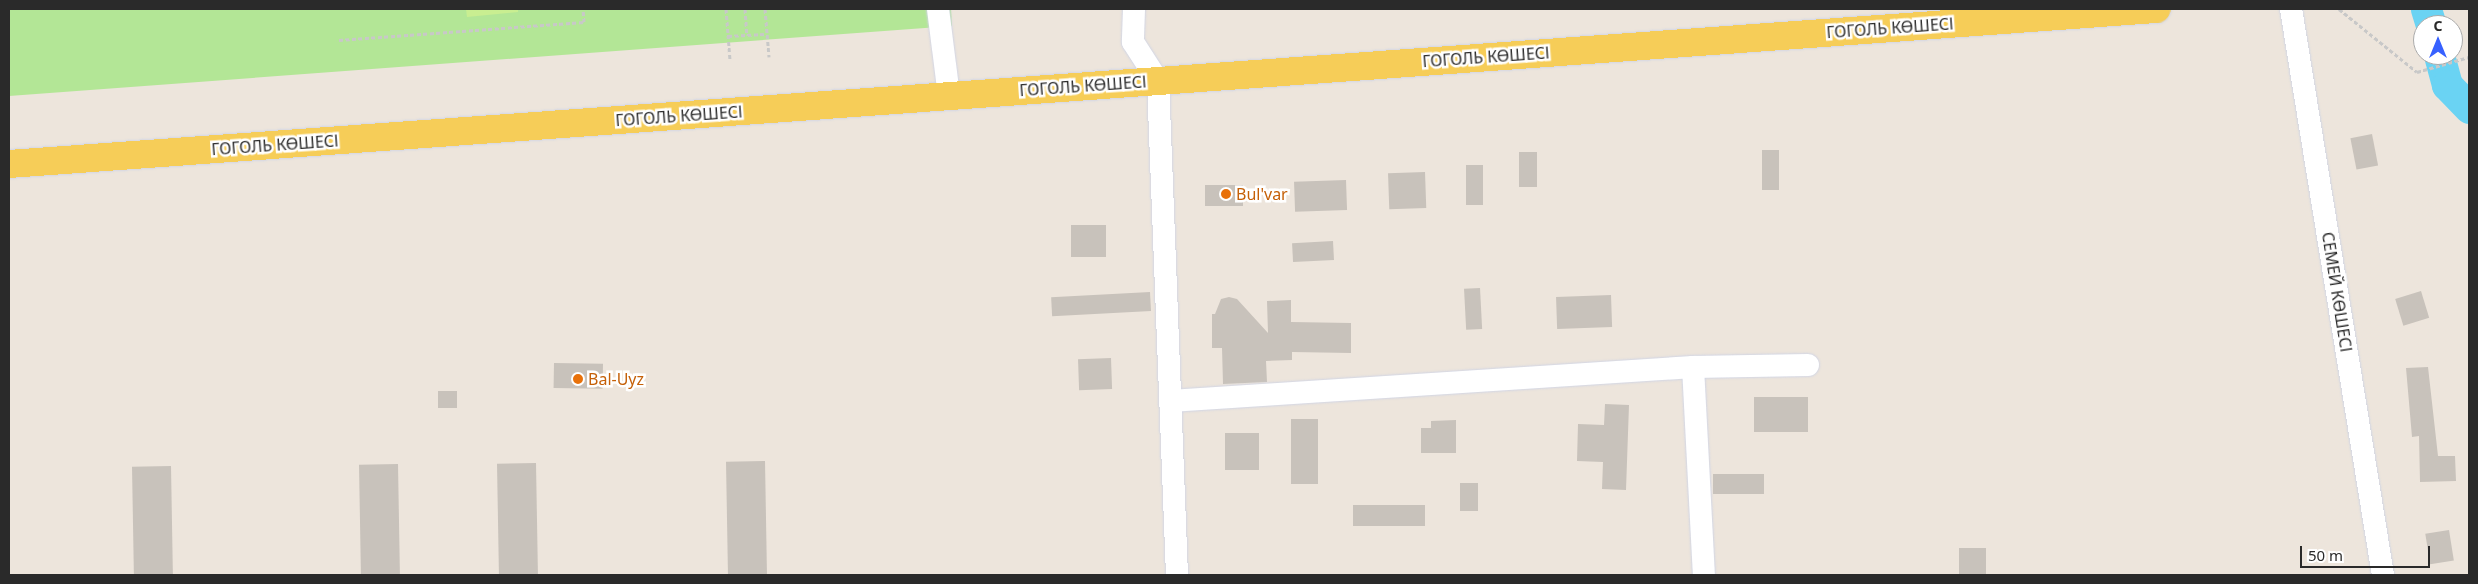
<!DOCTYPE html>
<meta charset="utf-8">
<style>
body{margin:0}
#map{position:relative;width:2478px;height:584px;overflow:hidden;background:#ede5dc;font-family:"Noto Sans",sans-serif}
div>[style]{position:absolute}
[style*='--x']{left:calc(var(--x)*1px);top:calc(var(--y)*1px);width:calc(var(--w)*1px);rotate:calc(var(--a)*1deg)}
.green>*{inset:0;background:#b3e696}
.pitch>*{inset:0;background:#c9ee91}
.river>*{height:31px;margin:-15.5px;padding:0 15.5px;transform-origin:15.5px;border-radius:15.5px;background:#6ad3f3}
.building>*{inset:0;background:#c8c2bb;transform-origin:0 0}
.path>*{height:3px;margin-top:-1.5px;transform-origin:0;background:repeating-linear-gradient(90deg,#c8c8c8 0 4px,transparent 0 6.5px)}
.roads{filter:drop-shadow(0 0 1px #d1d5e4) drop-shadow(0 0 1px #d1d5e4)}
.minor>*{height:22px;margin:-11px;padding:0 11px;transform-origin:11px;border-radius:11px;background:#fff}
.major>*{height:28px;margin:-14px;padding:0 14px;transform-origin:14px;border-radius:14px;background:#f6cd58}
.dots>*{width:14px;height:14px;translate:-50% -50%;box-sizing:border-box;border:2px solid #fff;border-radius:50%}
span{translate:-50% -50%;white-space:nowrap;text-align:center;line-height:1.15;-webkit-text-stroke:5px #fff;paint-order:stroke}
.street-label{font-size:16px;color:#2a2a2a}
.food-label{font-size:16px;color:#c56008}
.left{translate:0 -50%;text-align:left}
.frame{position:absolute;inset:0;border:10px solid #2a2a2a;pointer-events:none}
.north{position:absolute;left:2413px;top:15px;width:50px;height:50px;box-sizing:border-box;background:#fff;border:1px solid #aaa;border-radius:50%;rotate:0deg;font-size:14px;font-weight:700;line-height:20px;text-align:center;color:#2a2a2a}
.north::after{content:'';display:block;margin:auto;width:18px;height:22px;background:#3761ff;clip-path:polygon(50% 0,100% 100%,50% 72%,0 100%)}
.scale{position:absolute;left:2300px;top:546px;width:130px;height:22px;box-sizing:border-box;border:2px solid #2a2a2a;border-top:0;padding-left:6px;font-size:15px;line-height:18px;white-space:nowrap;color:#2a2a2a;-webkit-text-stroke:4px #fff;paint-order:stroke}
</style>
<div id="map">
<div class="green">
<i style="clip-path:polygon(9px 9px,951px 9px,952px 26px,9px 96px)"></i>
</div>
<div class="pitch">
<i style="clip-path:polygon(466px 9px,518px 9px,518px 12px,467px 17px)"></i>
</div>
<div class="river">
<i style="--x:2426;--y:9;--w:17;--a:73"></i>
<i style="--x:2439;--y:55;--w:31;--a:75"></i>
<i style="--x:2447;--y:85;--w:32;--a:46"></i>
</div>
<div class="building">
<i style="left:2372px;top:134px;width:32px;height:22px;rotate:79deg"></i>
<i style="left:1762px;top:150px;width:17px;height:40px"></i>
<i style="left:1519px;top:152px;width:18px;height:35px"></i>
<i style="left:1466px;top:165px;width:17px;height:40px"></i>
<i style="left:1425px;top:172px;width:36px;height:37px;rotate:88deg"></i>
<i style="left:1346px;top:180px;width:30px;height:52px;rotate:88deg"></i>
<i style="left:1243px;top:185px;width:21px;height:38px;rotate:90deg"></i>
<i style="left:1071px;top:225px;width:35px;height:32px"></i>
<i style="left:1333px;top:241px;width:19px;height:41px;rotate:87deg"></i>
<i style="left:1480px;top:288px;width:41px;height:16px;rotate:87deg"></i>
<i style="left:2421px;top:291px;width:28px;height:27px;rotate:73deg"></i>
<i style="left:1150px;top:292px;width:19px;height:99px;rotate:87deg"></i>
<i style="left:1611px;top:295px;width:32px;height:55px;rotate:88deg"></i>
<i style="clip-path:polygon(1229px 297px,1237px 299px,1268px 333px,1267px 301px,1291px 300px,1291px 322px,1351px 323px,1351px 353px,1292px 352px,1292px 360px,1266px 361px,1267px 382px,1223px 384px,1222px 348px,1212px 348px,1212px 314px,1215px 314px,1221px 299px)"></i>
<i style="left:1111px;top:358px;width:31px;height:33px;rotate:88deg"></i>
<i style="left:554px;top:363px;width:49px;height:25px;rotate:1deg"></i>
<i style="clip-path:polygon(2428px 367px,2438px 456px,2455px 456px,2456px 481px,2420px 482px,2419px 436px,2412px 437px,2406px 368px)"></i>
<i style="left:457px;top:391px;width:17px;height:19px;rotate:90deg"></i>
<i style="left:1808px;top:397px;width:35px;height:54px;rotate:90deg"></i>
<i style="clip-path:polygon(1605px 404px,1629px 405px,1626px 490px,1602px 489px,1603px 462px,1577px 461px,1578px 424px,1604px 425px)"></i>
<i style="left:1291px;top:419px;width:27px;height:65px"></i>
<i style="clip-path:polygon(1456px 420px,1456px 453px,1421px 453px,1421px 428px,1431px 428px,1431px 421px)"></i>
<i style="left:1225px;top:433px;width:34px;height:37px"></i>
<i style="left:765px;top:461px;width:114px;height:39px;rotate:89deg"></i>
<i style="left:536px;top:463px;width:112px;height:39px;rotate:89deg"></i>
<i style="left:398px;top:464px;width:111px;height:39px;rotate:89deg"></i>
<i style="left:171px;top:466px;width:109px;height:39px;rotate:89deg"></i>
<i style="left:1764px;top:474px;width:20px;height:51px;rotate:90deg"></i>
<i style="left:1460px;top:483px;width:18px;height:28px"></i>
<i style="left:1353px;top:505px;width:72px;height:21px"></i>
<i style="left:2449px;top:530px;width:31px;height:24px;rotate:81deg"></i>
<i style="left:1959px;top:548px;width:27px;height:27px"></i>
</div>
<div class="path">
<i style="--x:726;--y:9;--w:51;--a:85.5"></i>
<i style="--x:745;--y:9;--w:26;--a:86"></i>
<i style="--x:765;--y:9;--w:48;--a:85.2"></i>
<i style="--x:2339;--y:9;--w:100;--a:38.9"></i>
<i style="--x:2417;--y:72;--w:54;--a:-16.1"></i>
<i style="--x:728;--y:36;--w:39;--a:-3"></i>
<i style="--x:339;--y:40;--w:246;--a:-4.2"></i>
<i style="--x:584;--y:22;--w:13;--a:-94"></i>
</div>
<div class="roads">
<div class="minor">
<i style="--x:938;--y:9;--w:88;--a:82.8"></i>
<i style="--x:1134;--y:9;--w:33;--a:92"></i>
<i style="--x:1133;--y:42;--w:46;--a:57.3"></i>
<i style="--x:1158;--y:81;--w:494;--a:87.8"></i>
<i style="--x:2291;--y:9;--w:573;--a:80.77"></i>
<i style="--x:1693;--y:367;--w:208;--a:87"></i>
<i style="--x:1170;--y:401;--w:524;--a:-3.72"></i>
<i style="--x:1693;--y:367;--w:115;--a:-1"></i>
</div>
<div class="major">
<i style="--x:9;--y:164;--w:2153;--a:-4.13"></i>
</div>
</div>
<div class="dots">
<i style="left:1226px;top:194px;background:#e8710a"></i>
<i style="left:578px;top:379px;background:#e8710a"></i>
</div>
<div class="street-label">
<span style="left:1890px;top:28px;rotate:-4deg">ГОГОЛЬ КӨШЕСІ</span>
<span style="left:1486px;top:57px;rotate:-4deg">ГОГОЛЬ КӨШЕСІ</span>
<span style="left:1083px;top:86px;rotate:-4deg">ГОГОЛЬ КӨШЕСІ</span>
<span style="left:679px;top:116px;rotate:-4deg">ГОГОЛЬ КӨШЕСІ</span>
<span style="left:275px;top:145px;rotate:-4deg">ГОГОЛЬ КӨШЕСІ</span>
<span style="left:2337px;top:292px;rotate:81deg">СЕМЕЙ КӨШЕСІ</span>
</div>
<div class="food-label">
<span class="left" style="left:1236px;top:194px">Bul'var</span>
<span class="left" style="left:588px;top:379px">Bal-Uyz</span>
</div>
<div class="frame"></div>
<div class="north">С</div>
<div class="scale">50 m</div>
</div>
